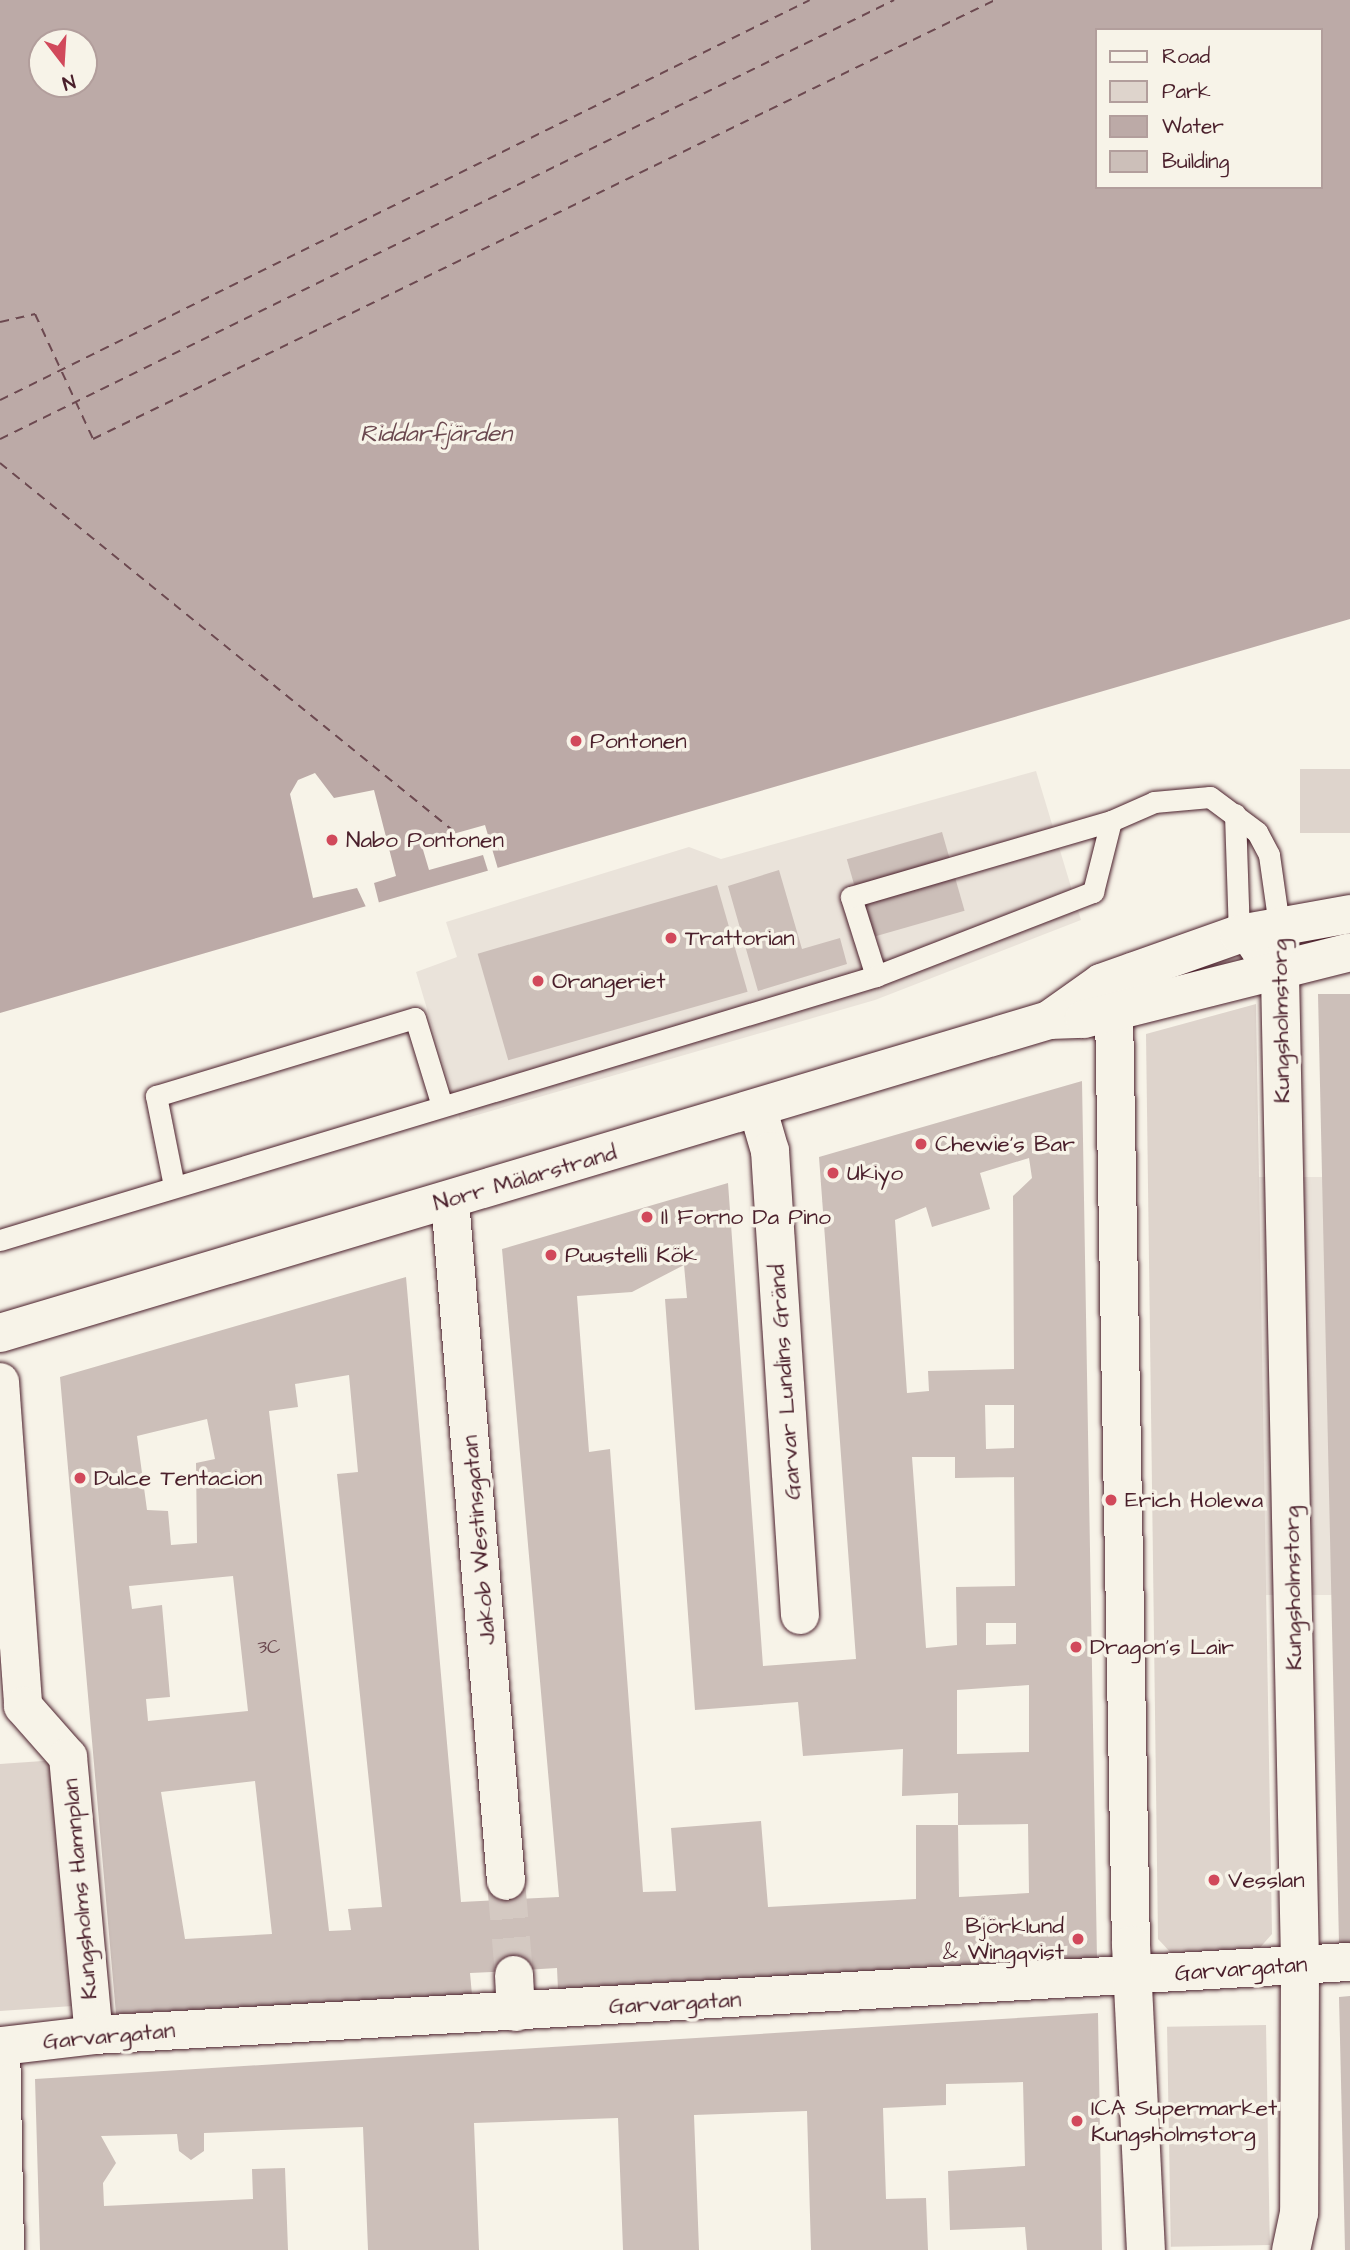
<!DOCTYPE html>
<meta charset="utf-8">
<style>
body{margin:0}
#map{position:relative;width:1350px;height:2250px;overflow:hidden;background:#f7f3e8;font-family:"Architects Daughter",sans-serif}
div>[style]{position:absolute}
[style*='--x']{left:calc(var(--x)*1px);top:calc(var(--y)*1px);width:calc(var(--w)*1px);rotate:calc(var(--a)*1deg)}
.built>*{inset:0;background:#eae3da;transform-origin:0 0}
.green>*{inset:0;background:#ded4cc;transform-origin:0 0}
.water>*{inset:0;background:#bcaaa7}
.pier>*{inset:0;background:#f7f3e8}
.ferry>*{height:2px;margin-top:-1px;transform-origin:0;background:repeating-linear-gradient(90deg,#6c4950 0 9px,transparent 0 16px)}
.building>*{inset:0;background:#ccbfb9;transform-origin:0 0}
.minor-tunnel>*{height:38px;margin-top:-19px;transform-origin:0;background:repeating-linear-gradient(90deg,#d4c9c2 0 38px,transparent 0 57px)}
.roads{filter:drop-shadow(0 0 2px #4a1f2b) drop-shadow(0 0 2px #4a1f2b)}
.service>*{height:21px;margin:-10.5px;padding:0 10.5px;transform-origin:10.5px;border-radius:10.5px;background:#f7f3e8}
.minor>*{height:38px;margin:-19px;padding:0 19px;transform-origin:19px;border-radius:19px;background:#f7f3e8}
.tertiary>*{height:38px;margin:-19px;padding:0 19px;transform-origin:19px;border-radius:19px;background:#f7f3e8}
.dots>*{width:19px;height:19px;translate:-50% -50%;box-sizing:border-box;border:4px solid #f7f3e8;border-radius:50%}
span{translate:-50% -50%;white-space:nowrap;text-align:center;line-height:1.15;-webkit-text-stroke:7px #f7f3e8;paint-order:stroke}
.number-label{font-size:19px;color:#6a474e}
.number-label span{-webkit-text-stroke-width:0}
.poi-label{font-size:23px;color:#4a1f2b}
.left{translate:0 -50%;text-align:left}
.right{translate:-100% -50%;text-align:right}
.street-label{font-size:23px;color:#4a1f2b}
.water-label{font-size:24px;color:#6c4950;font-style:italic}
.legend{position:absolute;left:1095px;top:28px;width:228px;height:161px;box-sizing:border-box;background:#f7f3e8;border:2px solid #b29e9c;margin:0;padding:9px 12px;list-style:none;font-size:21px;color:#4a1f2b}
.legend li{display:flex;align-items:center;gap:14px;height:35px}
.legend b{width:35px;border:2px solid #b29e9c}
.north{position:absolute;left:28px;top:28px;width:70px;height:70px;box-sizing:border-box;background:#f7f3e8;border:2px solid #b29e9c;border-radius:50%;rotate:163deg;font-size:19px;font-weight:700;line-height:28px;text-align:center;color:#4a1f2b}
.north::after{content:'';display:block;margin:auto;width:24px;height:32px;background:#d1495b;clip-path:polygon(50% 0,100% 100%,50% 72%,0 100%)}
</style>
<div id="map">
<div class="built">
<i style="clip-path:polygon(1036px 771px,1081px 920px,875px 1000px,460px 1120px,416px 972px,457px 957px,446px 922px,689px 847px,721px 859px)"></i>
<i style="left:1350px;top:1177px;width:418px;height:91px;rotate:90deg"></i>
</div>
<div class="green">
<i style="left:1300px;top:769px;width:50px;height:64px"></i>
<i style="clip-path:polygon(1256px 1004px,1272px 1934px,1257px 1951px,1172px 1954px,1158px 1939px,1146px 1034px)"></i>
<i style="clip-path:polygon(57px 1760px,73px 2006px,0 2011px,0 1764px)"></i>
<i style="left:1266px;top:2025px;width:220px;height:99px;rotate:89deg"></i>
</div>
<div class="water">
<i style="clip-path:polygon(evenodd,0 0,1350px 0,1350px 619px,0 1013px,0 0,1096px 30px,1320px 30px,1320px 187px,1096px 187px,1096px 30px,0 0,42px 42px,84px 42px,84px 84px,42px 84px,42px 42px)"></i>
</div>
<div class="pier">
<i style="clip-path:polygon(315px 773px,334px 798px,374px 790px,396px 876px,374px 883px,379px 903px,366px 907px,357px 888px,313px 898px,290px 794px,298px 780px)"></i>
<i style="clip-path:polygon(485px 825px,498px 869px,488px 871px,483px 855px,429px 870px,421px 843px)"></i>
</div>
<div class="ferry">
<i style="--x:0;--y:322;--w:36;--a:-13"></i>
<i style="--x:35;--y:314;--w:138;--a:65.1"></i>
<i style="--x:93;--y:439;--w:1003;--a:-25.95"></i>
<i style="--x:0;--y:400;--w:903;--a:-26.28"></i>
<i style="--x:0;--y:439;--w:996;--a:-26.15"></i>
<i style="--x:0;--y:463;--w:587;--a:39.06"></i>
</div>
<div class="building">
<i style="left:942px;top:832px;width:82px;height:99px;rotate:74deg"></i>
<i style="clip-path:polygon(779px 870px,802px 949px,840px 938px,847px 964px,758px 991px,728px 886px)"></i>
<i style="left:717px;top:885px;width:111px;height:249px;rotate:74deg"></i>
<i style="clip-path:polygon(1318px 994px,1350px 994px,1350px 1943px,1339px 1944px)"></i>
<i style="clip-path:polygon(evenodd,1082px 1081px,1097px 1960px,558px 1990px,557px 1968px,492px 1972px,470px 1973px,472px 1995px,116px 2014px,60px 1377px,406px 1277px,461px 1902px,559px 1897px,502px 1249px,728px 1183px,763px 1666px,856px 1659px,819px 1157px,1082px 1081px,1029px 1158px,1032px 1178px,1013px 1196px,1014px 1369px,928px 1371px,929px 1391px,907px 1393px,895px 1220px,926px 1207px,932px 1227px,990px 1209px,980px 1173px,1029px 1158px,1082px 1081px,684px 1265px,687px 1298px,665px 1299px,695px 1710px,798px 1702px,803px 1756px,903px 1749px,902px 1796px,958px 1793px,958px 1825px,916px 1825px,916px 1899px,768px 1907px,761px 1821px,671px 1828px,676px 1891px,643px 1892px,610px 1449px,589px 1452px,577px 1296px,632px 1292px,684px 1265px,1082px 1081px,349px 1375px,358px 1472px,337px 1474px,382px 1907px,348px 1909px,351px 1930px,329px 1931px,269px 1411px,298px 1407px,295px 1384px,349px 1375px,1082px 1081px,985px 1405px,1014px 1405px,1014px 1448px,986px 1449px,985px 1405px,1082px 1081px,207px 1419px,215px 1459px,196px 1463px,197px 1543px,171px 1545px,168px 1511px,147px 1510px,137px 1436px,207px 1419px,1082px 1081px,912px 1457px,955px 1457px,955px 1478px,1014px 1477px,1015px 1586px,956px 1587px,957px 1645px,926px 1648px,912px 1457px,1082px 1081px,233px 1576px,248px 1711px,148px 1721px,146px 1699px,170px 1697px,162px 1605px,132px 1609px,129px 1586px,233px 1576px,1082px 1081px,986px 1623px,1016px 1623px,1016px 1644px,986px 1645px,986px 1623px,1082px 1081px,1029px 1685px,1029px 1752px,957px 1754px,957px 1690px,1029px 1685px,1082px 1081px,255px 1781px,272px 1934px,185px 1939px,161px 1792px,255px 1781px,1082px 1081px,1028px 1824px,1029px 1893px,959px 1897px,958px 1825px,1028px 1824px)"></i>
<i style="clip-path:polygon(1350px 1996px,1350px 2250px,1345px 2250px,1339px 1997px)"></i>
<i style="clip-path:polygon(1098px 2013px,1102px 2250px,1027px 2250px,1025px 2227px,950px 2230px,948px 2171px,1025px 2166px,1023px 2082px,946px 2084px,946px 2105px,883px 2108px,886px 2199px,926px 2198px,928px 2250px,811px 2250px,807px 2111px,694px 2115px,699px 2250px,623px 2250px,618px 2118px,474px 2123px,479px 2250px,368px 2250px,363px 2127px,204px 2133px,204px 2151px,191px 2160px,179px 2151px,177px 2134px,101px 2136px,116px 2163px,103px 2183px,104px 2206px,253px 2199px,252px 2169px,285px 2168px,288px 2250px,40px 2250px,35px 2079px)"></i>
</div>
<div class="minor-tunnel">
<i style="--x:506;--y:1881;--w:94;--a:85.1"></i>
</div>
<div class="roads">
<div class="service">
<i style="--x:1235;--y:814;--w:120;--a:88.1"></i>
<i style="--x:1239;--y:934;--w:25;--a:56"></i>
<i style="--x:1253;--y:955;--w:31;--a:19"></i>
<i style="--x:876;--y:976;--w:83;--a:-107.6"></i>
<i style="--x:851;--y:897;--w:271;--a:-16.3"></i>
<i style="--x:174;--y:1186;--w:92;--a:-101.3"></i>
<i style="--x:156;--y:1096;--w:270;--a:-16.8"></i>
<i style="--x:415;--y:1018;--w:92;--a:72.9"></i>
<i style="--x:0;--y:1240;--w:915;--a:-16.77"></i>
<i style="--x:876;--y:976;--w:233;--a:-21.2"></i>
<i style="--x:1093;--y:892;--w:73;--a:-75.8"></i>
<i style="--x:1111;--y:821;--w:47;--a:-23.8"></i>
<i style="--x:1154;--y:802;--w:56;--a:-5.1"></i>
<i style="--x:1210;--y:797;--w:59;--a:36.7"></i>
<i style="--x:1257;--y:832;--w:26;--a:62"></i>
<i style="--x:1269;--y:855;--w:71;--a:81.9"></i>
</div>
<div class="minor">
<i style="--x:758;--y:1110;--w:43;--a:73.7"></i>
<i style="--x:770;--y:1151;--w:465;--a:86.3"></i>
<i style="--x:450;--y:1200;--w:683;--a:85.3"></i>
<i style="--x:0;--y:1382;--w:325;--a:85.9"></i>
<i style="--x:23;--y:1706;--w:68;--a:48.6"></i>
<i style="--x:68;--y:1757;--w:279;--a:84.7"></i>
<i style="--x:514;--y:1975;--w:37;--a:87"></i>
<i style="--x:5;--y:2250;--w:204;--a:-91.1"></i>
<i style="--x:1;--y:2046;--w:94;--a:-6.7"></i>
<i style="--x:94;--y:2035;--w:1258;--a:-3.33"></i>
</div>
<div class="tertiary">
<i style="--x:1279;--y:925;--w:1041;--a:88.84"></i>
<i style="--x:1300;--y:1966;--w:247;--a:90.2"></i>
<i style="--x:1299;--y:2213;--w:38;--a:102"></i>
<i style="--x:1133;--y:972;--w:44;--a:115.4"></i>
<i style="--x:1114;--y:1012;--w:933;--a:88.96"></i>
<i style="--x:1131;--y:1945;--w:305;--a:87.2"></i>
<i style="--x:1049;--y:1020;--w:64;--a:-35.4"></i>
<i style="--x:1101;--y:983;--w:146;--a:-19.5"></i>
<i style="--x:1239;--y:934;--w:113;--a:-10.2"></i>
<i style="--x:0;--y:1333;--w:1095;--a:-16.61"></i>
<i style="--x:1049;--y:1020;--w:35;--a:-2"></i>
<i style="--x:1084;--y:1019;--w:274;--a:-14.1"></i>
</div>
</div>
<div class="dots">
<i style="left:576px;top:741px;background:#d1495b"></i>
<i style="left:332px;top:840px;background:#d1495b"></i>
<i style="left:671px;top:938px;background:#d1495b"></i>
<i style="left:538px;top:981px;background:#d1495b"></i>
<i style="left:921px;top:1144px;background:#d1495b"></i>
<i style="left:833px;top:1173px;background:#d1495b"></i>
<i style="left:647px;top:1217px;background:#d1495b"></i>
<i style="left:551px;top:1255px;background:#d1495b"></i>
<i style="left:80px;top:1478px;background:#d1495b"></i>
<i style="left:1111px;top:1500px;background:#d1495b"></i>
<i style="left:1076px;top:1647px;background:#d1495b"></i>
<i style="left:1214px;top:1880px;background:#d1495b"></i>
<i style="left:1078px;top:1939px;background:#d1495b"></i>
<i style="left:1077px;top:2121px;background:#d1495b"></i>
</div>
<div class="number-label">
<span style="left:269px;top:1648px">3C</span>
</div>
<div class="poi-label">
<span class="left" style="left:590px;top:741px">Pontonen</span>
<span class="left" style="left:346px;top:840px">Nabo Pontonen</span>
<span class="left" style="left:685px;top:938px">Trattorian</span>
<span class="left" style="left:552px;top:981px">Orangeriet</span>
<span class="left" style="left:935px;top:1144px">Chewie's Bar</span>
<span class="left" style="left:847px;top:1173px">Ukiyo</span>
<span class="left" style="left:661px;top:1217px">Il Forno Da Pino</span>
<span class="left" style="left:565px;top:1255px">Puustelli Kök</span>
<span class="left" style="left:94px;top:1478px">Dulce Tentacion</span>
<span class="left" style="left:1125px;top:1500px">Erich Holewa</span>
<span class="left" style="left:1090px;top:1647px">Dragon's Lair</span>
<span class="left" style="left:1228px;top:1880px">Vesslan</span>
<span class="right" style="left:1064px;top:1939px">Björklund<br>&amp; Wingqvist</span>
<span class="left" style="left:1091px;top:2121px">ICA Supermarket<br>Kungsholmstorg</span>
</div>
<div class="street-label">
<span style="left:1281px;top:1021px;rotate:-91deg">Kungsholmstorg</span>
<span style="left:525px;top:1178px;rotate:-16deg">Norr Mälarstrand</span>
<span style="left:785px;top:1382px;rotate:-94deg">Garvar Lundins Gränd</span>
<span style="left:479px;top:1540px;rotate:-95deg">Jakob Westinsgatan</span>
<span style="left:1293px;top:1588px;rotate:-91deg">Kungsholmstorg</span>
<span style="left:80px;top:1889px;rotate:-95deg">Kungsholms Hamnplan</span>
<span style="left:1241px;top:1969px;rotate:-4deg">Garvargatan</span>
<span style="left:675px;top:2003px;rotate:-3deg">Garvargatan</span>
<span style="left:109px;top:2036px;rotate:-5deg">Garvargatan</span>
</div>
<div class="water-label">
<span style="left:436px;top:435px">Riddarfjärden</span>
</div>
<ul class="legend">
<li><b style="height:9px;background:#f7f3e8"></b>Road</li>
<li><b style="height:19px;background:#ded4cc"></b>Park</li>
<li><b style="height:19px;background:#bcaaa7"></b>Water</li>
<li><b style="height:19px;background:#ccbfb9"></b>Building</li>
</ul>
<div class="north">N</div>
</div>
